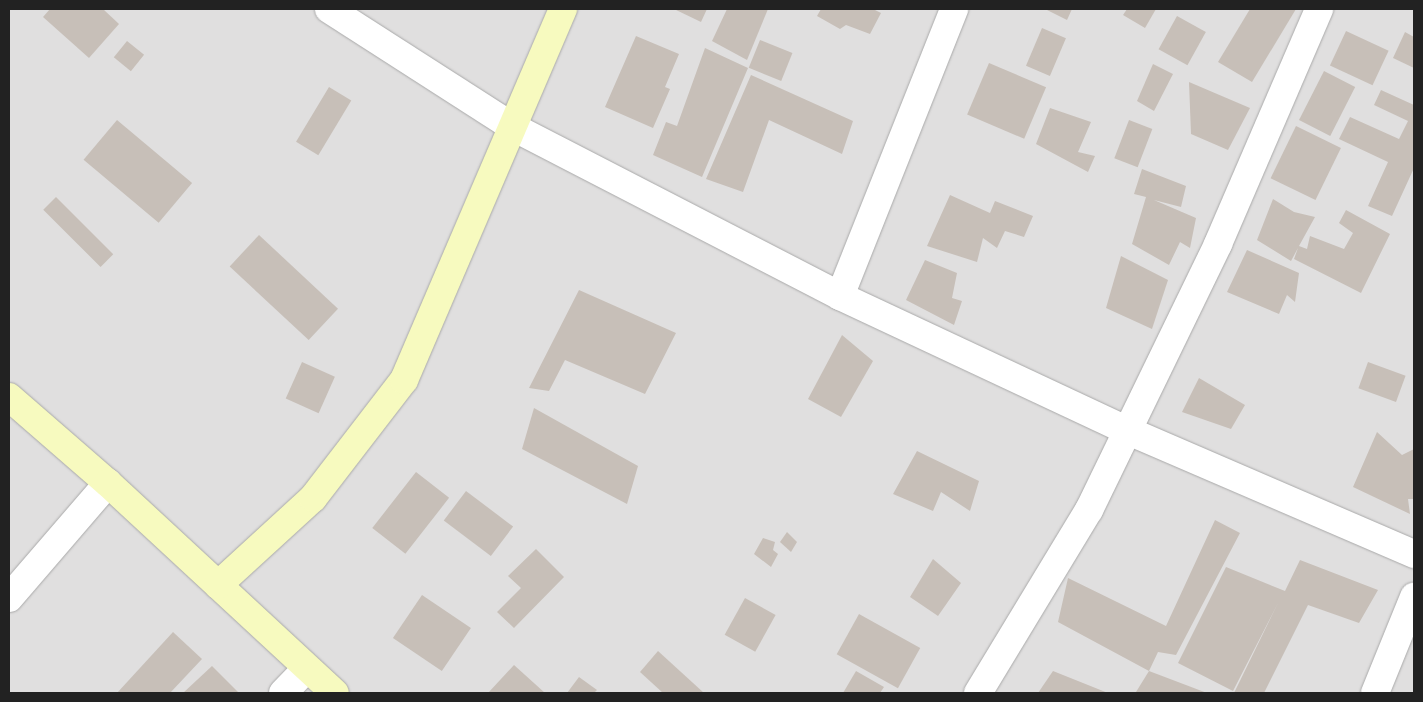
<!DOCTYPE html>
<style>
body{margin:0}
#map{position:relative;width:1423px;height:702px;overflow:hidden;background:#f2efe9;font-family:Karla,sans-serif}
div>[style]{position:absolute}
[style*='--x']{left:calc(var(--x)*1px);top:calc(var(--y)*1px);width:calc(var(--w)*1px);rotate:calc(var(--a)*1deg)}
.residential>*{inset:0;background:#e0dfdf;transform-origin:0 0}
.building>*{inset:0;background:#c7bfb8;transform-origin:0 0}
.roads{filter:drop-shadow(0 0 1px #a9a9a9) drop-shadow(0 0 1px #a9a9a9)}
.street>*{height:28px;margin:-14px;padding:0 14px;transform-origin:14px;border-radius:14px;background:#fff}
.secondary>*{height:28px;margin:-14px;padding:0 14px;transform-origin:14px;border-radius:14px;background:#f7fabf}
span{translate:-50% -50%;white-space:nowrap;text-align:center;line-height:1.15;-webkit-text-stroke:5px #fff;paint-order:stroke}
.frame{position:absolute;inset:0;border:10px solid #222;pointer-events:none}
</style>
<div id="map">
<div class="residential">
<i style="left:9px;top:9px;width:1405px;height:684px"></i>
</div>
<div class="building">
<i style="clip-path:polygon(50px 9px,103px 9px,119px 24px,89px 58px,43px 17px)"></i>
<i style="clip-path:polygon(674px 9px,707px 9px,701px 22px)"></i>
<i style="clip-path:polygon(727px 9px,768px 9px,747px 60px,712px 41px)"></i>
<i style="clip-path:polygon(821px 9px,873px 9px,881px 13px,870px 34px,846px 25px,840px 29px,817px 16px)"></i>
<i style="clip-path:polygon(1045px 9px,1072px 9px,1067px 20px)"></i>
<i style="clip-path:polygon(1127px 9px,1156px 9px,1145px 28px,1123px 15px)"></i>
<i style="clip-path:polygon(1250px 9px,1296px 9px,1252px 82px,1218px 62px)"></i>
<i style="left:1177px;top:16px;width:33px;height:38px;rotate:29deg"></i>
<i style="left:1042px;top:28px;width:26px;height:41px;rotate:23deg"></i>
<i style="left:1346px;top:31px;width:47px;height:38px;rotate:25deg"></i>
<i style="clip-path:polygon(1405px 32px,1414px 37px,1414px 68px,1393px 58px)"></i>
<i style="clip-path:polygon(636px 36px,679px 54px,665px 87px,670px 89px,653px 128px,605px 107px)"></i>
<i style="left:760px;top:40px;width:35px;height:30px;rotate:22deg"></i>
<i style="left:127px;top:41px;width:22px;height:21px;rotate:39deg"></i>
<i style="clip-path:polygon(705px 48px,748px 68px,702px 177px,653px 155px,666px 122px,677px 126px)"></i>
<i style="left:989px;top:63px;width:62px;height:56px;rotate:23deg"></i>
<i style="clip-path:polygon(1153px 64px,1173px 74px,1154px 111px,1137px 101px)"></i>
<i style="left:1324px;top:71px;width:35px;height:55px;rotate:27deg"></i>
<i style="clip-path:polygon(751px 75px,853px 121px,842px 154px,769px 120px,743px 192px,706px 179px)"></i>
<i style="clip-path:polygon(1189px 82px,1250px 108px,1228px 150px,1191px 134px)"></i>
<i style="left:329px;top:87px;width:26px;height:64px;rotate:31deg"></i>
<i style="clip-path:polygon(1381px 90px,1414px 105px,1414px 168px,1392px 216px,1368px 206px,1388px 162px,1339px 139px,1350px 117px,1399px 139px,1408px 121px,1374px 105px)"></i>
<i style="clip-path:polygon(1050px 108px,1091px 122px,1078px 152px,1095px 156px,1088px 172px,1036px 144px)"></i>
<i style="left:117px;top:120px;width:98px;height:52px;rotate:40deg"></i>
<i style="left:1129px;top:120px;width:25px;height:41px;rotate:21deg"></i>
<i style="left:1296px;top:126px;width:50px;height:58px;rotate:26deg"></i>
<i style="clip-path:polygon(1142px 169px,1186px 186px,1181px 207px,1154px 200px,1196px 218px,1190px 248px,1180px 242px,1169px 265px,1132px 244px,1146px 197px,1134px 194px)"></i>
<i style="clip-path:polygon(950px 195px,990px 213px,995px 201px,1033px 216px,1024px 237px,1005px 231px,997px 248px,983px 238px,977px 262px,927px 246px)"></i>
<i style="left:56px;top:197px;width:81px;height:18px;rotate:45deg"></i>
<i style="clip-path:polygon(1273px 199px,1294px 212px,1315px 217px,1299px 246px,1307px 249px,1310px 236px,1344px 249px,1353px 233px,1339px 223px,1346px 210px,1390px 234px,1361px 293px,1294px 259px,1298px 248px,1291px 261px,1257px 240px)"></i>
<i style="left:259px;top:235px;width:108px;height:43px;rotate:43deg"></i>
<i style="clip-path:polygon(1247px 250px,1299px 273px,1295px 302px,1287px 295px,1279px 314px,1227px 292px)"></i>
<i style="clip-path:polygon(1121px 256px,1168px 280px,1152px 329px,1106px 308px)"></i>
<i style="clip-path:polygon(925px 260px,957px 273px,952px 298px,962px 301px,954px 325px,906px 300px)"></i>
<i style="clip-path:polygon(579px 290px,676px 333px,645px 394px,565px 360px,549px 391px,529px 388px)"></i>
<i style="clip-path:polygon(842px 335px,873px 361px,841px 417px,808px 399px)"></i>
<i style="left:302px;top:362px;width:36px;height:40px;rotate:24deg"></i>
<i style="left:1368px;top:362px;width:40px;height:28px;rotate:20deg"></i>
<i style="clip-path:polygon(1199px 378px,1245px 405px,1231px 429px,1182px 412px)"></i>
<i style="clip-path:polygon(534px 408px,638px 466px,627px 504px,522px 449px)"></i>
<i style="clip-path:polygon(1377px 432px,1402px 455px,1414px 449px,1414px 499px,1408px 499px,1410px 514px,1353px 487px)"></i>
<i style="clip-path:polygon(917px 451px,979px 481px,970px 511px,941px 492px,933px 511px,893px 494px)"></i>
<i style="left:416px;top:472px;width:42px;height:71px;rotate:38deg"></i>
<i style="left:466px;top:491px;width:59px;height:37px;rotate:37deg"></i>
<i style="clip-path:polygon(1215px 520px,1240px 533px,1176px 655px,1158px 652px,1149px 671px,1058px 622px,1068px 578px,1166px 626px)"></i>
<i style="clip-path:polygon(787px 532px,797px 542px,791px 552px,780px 542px)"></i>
<i style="clip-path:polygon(763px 538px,775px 542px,773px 550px,778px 554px,771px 567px,754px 554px)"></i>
<i style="clip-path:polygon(536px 549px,564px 577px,514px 628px,497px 612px,521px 588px,508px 576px)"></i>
<i style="clip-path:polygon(933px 559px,961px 583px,938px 616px,910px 597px)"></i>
<i style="clip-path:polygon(1300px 560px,1378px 590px,1359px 623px,1308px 605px,1264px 693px,1234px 693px,1278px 603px,1233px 691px,1178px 663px,1226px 567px,1285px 591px)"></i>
<i style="left:422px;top:595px;width:59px;height:52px;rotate:34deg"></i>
<i style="left:745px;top:598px;width:35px;height:42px;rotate:29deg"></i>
<i style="left:859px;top:614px;width:70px;height:46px;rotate:29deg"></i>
<i style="clip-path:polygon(173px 632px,202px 659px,170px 693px,117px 693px)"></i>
<i style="clip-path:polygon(658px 651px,704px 693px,663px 693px,640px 672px)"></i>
<i style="clip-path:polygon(514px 665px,545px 693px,488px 693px)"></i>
<i style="clip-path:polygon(212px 666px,239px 693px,183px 693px)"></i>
<i style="clip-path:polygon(856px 671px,884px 687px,880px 693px,843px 693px)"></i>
<i style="clip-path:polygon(1053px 671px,1108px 693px,1038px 693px)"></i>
<i style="clip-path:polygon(1149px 671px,1207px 693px,1136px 692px)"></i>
<i style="clip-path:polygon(579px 677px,597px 690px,594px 693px,567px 693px)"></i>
</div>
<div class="roads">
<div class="street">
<i style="--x:329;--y:9;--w:219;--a:32.7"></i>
<i style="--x:513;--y:127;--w:368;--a:27.3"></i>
<i style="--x:840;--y:296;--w:316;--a:25.1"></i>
<i style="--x:1126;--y:430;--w:314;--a:23.3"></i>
<i style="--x:840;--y:296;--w:309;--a:-68.3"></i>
<i style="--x:9;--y:598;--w:152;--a:-49.3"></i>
<i style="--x:283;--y:693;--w:33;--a:-46"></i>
<i style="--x:978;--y:693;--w:214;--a:-58.8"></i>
<i style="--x:1089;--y:510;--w:296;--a:-64.1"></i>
<i style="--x:1218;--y:244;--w:256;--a:-66.7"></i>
<i style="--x:1375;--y:693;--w:104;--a:-67.9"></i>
</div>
<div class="secondary">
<i style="--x:9;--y:397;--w:131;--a:41"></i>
<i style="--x:108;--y:483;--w:309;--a:42.8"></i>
<i style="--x:218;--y:585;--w:129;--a:-42.5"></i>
<i style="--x:313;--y:498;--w:149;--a:-52.4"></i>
<i style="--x:404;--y:380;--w:404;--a:-66.8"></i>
</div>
</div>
<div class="frame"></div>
</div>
